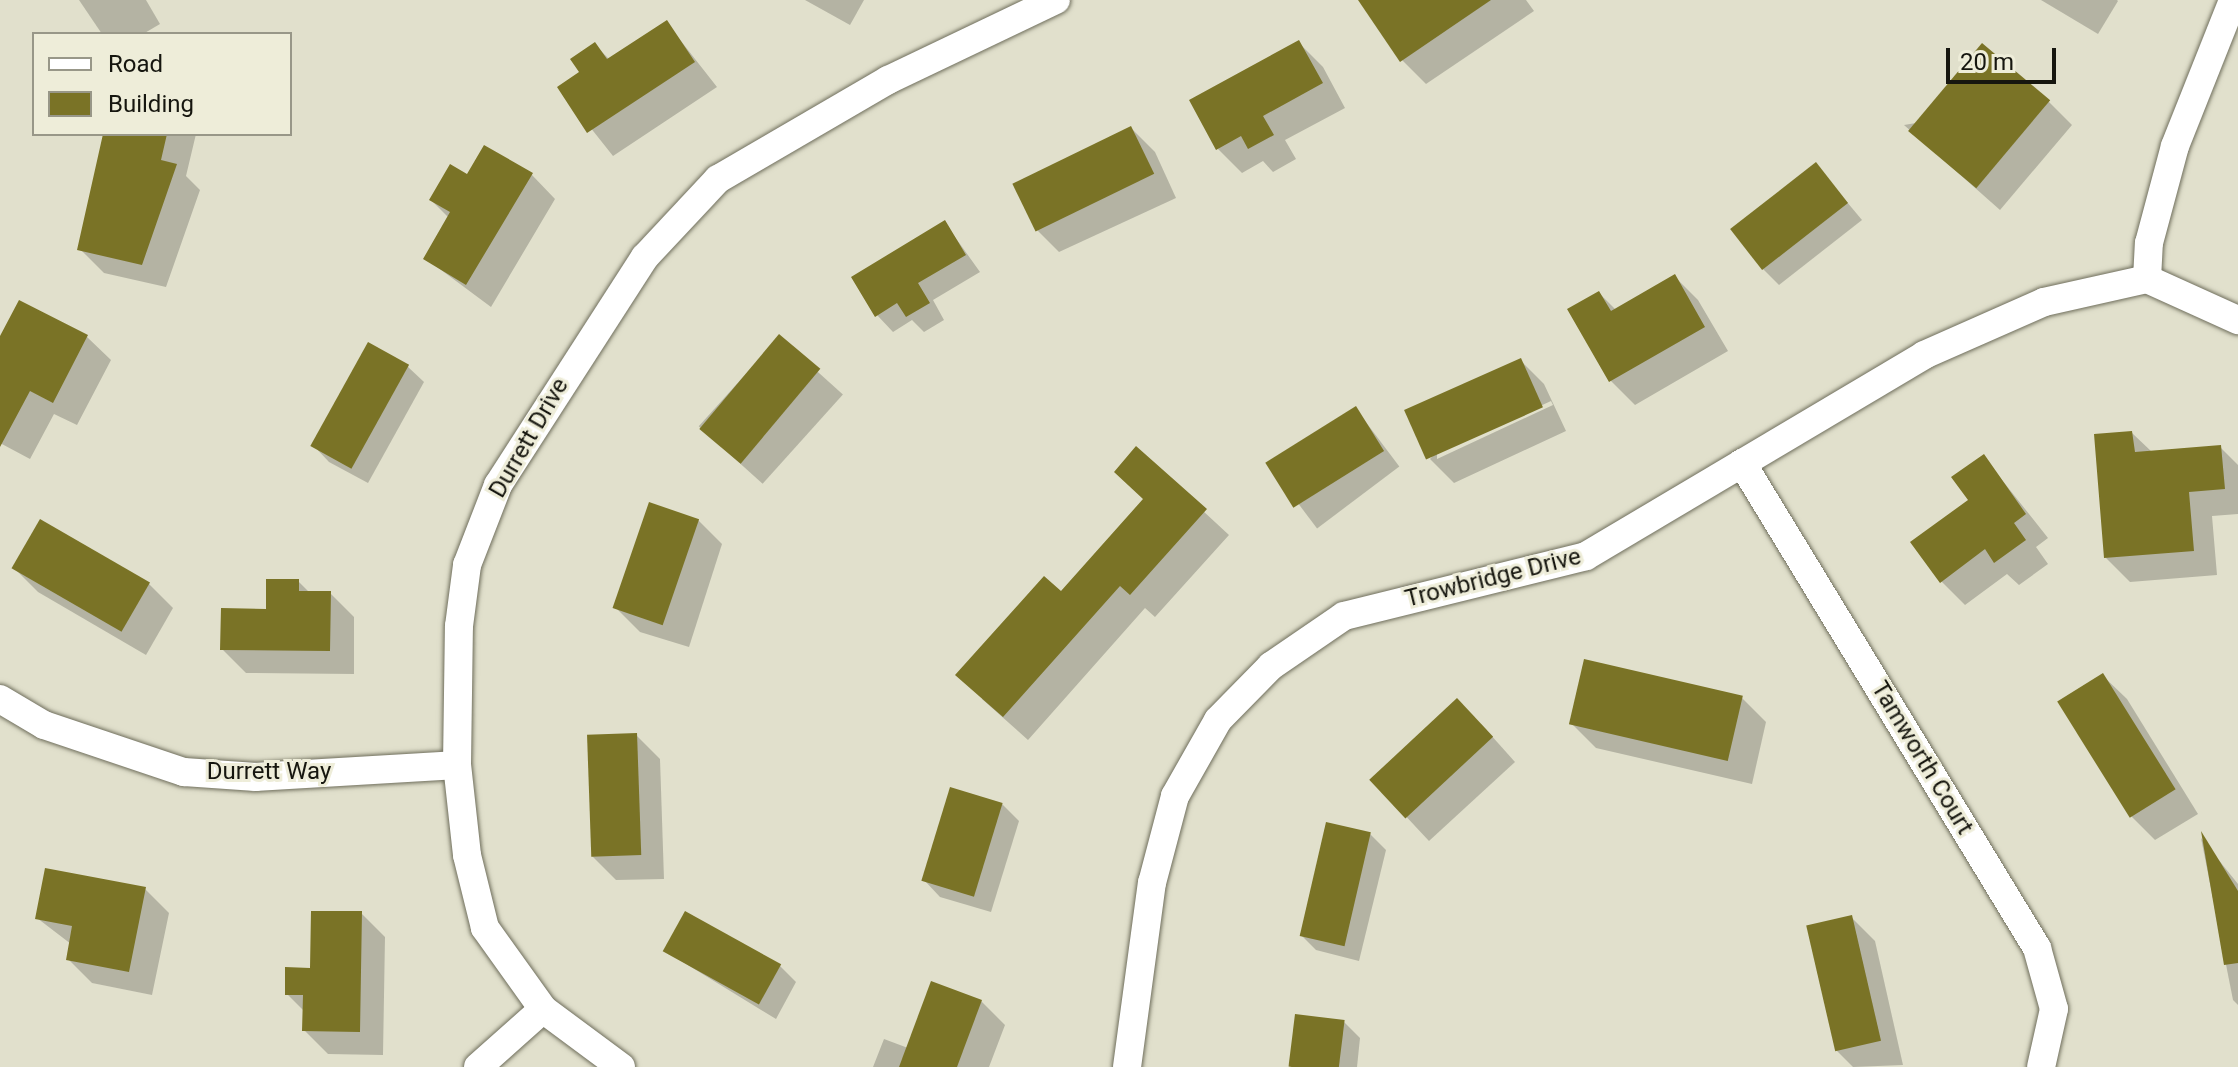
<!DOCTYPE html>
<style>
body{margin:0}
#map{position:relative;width:2238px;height:1067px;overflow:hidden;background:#e1e0cc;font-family:Roboto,sans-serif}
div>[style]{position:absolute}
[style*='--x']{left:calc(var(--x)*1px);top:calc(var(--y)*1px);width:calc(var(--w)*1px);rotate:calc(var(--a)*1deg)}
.shadow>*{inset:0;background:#0003;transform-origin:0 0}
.building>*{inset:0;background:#7a7326;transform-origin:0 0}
.roads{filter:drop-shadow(0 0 2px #6f6e5c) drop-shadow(0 0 2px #6f6e5c)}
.minor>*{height:28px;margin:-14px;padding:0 14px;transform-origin:14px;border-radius:14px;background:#fff}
span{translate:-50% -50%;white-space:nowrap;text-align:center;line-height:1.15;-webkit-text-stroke:6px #eeedd9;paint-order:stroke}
.street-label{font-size:24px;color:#16160f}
.legend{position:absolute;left:32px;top:32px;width:260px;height:104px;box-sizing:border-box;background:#eeedd9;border:2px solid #989788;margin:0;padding:10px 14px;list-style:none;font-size:24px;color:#16160f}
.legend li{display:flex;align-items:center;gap:16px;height:40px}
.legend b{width:40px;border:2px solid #989788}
.scale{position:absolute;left:1946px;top:48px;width:110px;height:36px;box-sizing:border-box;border:4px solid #16160f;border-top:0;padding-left:10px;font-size:24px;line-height:28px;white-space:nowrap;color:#16160f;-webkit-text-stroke:6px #eeedd9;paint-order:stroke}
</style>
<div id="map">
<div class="shadow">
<i style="clip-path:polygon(79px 0,146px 0,160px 24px,143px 34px,102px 34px)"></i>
<i style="clip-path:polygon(805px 0,864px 0,850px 25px)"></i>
<i style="clip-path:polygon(1375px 0,1526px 0,1534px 11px,1426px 84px,1402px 60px)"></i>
<i style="clip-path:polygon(2041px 0,2117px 0,2118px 1px,2098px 34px)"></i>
<i style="clip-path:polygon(666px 22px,717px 87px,613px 156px,559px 88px,582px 73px,595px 45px,609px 59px)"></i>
<i style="clip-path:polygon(1299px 43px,1323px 67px,1345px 108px,1285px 140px,1296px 159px,1273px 172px,1263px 161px,1242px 173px,1218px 149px)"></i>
<i style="clip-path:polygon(2048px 101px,2072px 125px,2000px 210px,1904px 125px)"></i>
<i style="clip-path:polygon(1131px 128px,1155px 152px,1176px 198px,1059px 252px,1035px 228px)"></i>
<i style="clip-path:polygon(105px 134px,196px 134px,186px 176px,200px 190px,166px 287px,104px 273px,80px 249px)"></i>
<i style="clip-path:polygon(1816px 165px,1862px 220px,1779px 285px,1763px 269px)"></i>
<i style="clip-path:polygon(532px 175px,555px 199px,491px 307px,425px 258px,449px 218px,431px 200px,467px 176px)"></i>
<i style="clip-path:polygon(945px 223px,980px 272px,933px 300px,944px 320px,924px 332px,912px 320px,893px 332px,877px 315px)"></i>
<i style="clip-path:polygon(1674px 276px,1698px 300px,1728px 351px,1635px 405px,1611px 381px,1570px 310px,1599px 293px,1616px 310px)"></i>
<i style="clip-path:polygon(87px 337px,111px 360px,77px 425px,54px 414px,30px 459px,0 443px,0 340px)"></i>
<i style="left:779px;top:337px;width:86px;height:120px;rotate:42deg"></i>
<i style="clip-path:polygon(evenodd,1520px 360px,1544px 384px,1566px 431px,1454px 483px,1430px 459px,1520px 360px,1551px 401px,1553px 405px,1437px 459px,1437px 454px,1551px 401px)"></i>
<i style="clip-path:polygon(407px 366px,424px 382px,368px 483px,329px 462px,313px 445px)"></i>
<i style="left:1356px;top:409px;width:72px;height:103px;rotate:53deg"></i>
<i style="clip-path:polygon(2132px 433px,2152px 452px,2220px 447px,2238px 465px,2238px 514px,2212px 516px,2217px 575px,2130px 582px,2106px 558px)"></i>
<i style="clip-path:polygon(1136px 449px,1229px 535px,1155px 617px,1145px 608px,1028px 740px,982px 699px,1145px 500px)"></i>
<i style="clip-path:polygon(1983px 456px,2048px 538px,2036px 547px,2048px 564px,2019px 585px,2007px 574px,1965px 605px,1941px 581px)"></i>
<i style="clip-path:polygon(698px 520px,722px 544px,689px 647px,640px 632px,616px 608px)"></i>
<i style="clip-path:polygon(14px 568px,149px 584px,173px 608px,146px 655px,38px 592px)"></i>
<i style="clip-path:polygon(298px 581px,310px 593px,330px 593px,354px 617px,354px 674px,246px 673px,222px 649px)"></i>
<i style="clip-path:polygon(2103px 676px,2127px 699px,2198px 814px,2155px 840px,2132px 817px)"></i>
<i style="clip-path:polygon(1742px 698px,1766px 722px,1752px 784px,1596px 748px,1572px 724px)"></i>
<i style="clip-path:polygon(1481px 724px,1515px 762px,1429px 841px,1371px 779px)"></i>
<i style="clip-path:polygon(636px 735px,660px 759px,664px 879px,616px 880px,592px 856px)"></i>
<i style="clip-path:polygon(1002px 804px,1019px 821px,991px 912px,940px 897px,924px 880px)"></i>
<i style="clip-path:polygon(1370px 834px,1386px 850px,1359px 961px,1316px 950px,1300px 934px)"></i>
<i style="clip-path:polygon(2201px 838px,2238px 884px,2238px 1005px,2233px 1000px)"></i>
<i style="clip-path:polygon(145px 889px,169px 913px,152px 995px,92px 983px,68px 959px,71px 944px,37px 918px)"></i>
<i style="clip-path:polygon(361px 913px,385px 937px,383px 1055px,328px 1054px,304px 1030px,304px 1011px,287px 994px)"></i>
<i style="clip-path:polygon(1851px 917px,1875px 941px,1903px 1065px,1853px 1067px,1837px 1051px)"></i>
<i style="clip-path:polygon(665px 951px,780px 966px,796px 982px,776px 1019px)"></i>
<i style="clip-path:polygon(981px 1001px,1005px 1025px,989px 1067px,873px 1067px,884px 1039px,908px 1048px)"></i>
<i style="clip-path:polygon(1344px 1022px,1360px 1038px,1357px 1067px,1291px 1067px)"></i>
</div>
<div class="building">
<i style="clip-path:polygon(1358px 0,1491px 0,1400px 62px)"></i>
<i style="clip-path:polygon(667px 20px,695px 62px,587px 133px,557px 87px,579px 72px,570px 59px,595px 42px,607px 59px)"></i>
<i style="clip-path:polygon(1299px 40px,1323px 83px,1263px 116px,1274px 135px,1248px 149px,1241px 136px,1216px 150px,1189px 100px)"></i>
<i style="left:1982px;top:43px;width:89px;height:115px;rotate:40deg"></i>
<i style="left:1131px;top:126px;width:53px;height:132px;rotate:64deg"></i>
<i style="clip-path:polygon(103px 134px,167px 134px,161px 160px,177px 164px,142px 265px,77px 250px)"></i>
<i style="clip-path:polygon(484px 145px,533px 173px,466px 285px,423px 259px,450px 212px,429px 200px,450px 164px,467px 174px)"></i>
<i style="left:1816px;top:162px;width:52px;height:109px;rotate:52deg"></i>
<i style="clip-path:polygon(945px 220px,966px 255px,918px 283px,930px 303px,906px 317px,897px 303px,875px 317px,851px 277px)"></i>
<i style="clip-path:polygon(1675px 274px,1705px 327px,1609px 382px,1567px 309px,1599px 291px,1611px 311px)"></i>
<i style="clip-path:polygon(19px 300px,88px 335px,53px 403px,30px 391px,0 447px,0 336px)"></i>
<i style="left:779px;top:334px;width:54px;height:124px;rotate:40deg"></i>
<i style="left:368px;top:342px;width:47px;height:119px;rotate:29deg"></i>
<i style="left:1521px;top:358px;width:54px;height:128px;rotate:66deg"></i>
<i style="left:1356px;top:406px;width:53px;height:107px;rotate:58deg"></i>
<i style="clip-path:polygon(2132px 431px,2135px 452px,2221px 445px,2225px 489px,2189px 492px,2194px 551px,2104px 558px,2094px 434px)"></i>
<i style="clip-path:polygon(1136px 446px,1207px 509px,1130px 595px,1120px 586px,1003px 717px,955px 675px,1044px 576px,1061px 591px,1143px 499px,1114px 472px)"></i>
<i style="clip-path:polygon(1984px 454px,2026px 514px,2014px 523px,2026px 540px,1994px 563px,1985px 549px,1940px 583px,1910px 542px,1968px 500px,1951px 477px)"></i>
<i style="left:649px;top:502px;width:53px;height:112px;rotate:19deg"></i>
<i style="left:40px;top:519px;width:127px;height:57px;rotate:30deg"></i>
<i style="clip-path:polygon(266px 579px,299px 579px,299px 591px,331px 591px,330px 651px,220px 650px,221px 608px,266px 609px)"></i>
<i style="left:1584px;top:659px;width:163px;height:67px;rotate:13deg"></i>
<i style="left:2103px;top:673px;width:137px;height:54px;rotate:58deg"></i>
<i style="left:1457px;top:698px;width:53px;height:120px;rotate:47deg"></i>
<i style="left:637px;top:733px;width:122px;height:50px;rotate:88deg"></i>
<i style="left:950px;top:787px;width:55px;height:98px;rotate:17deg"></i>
<i style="left:1326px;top:822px;width:46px;height:117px;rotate:13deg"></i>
<i style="clip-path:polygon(2201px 831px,2238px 891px,2238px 963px,2224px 965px)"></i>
<i style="clip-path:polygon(45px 868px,146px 887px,129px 972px,66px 960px,72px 926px,35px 919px)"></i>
<i style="clip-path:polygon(311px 911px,362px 911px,360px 1032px,302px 1031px,303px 995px,285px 995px,285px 967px,310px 968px)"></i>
<i style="left:685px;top:911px;width:110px;height:46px;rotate:29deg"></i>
<i style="left:1852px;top:915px;width:129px;height:47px;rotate:77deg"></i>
<i style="clip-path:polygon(931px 981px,982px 1000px,957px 1067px,899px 1067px)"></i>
<i style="left:1295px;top:1014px;width:50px;height:53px;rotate:7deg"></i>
</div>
<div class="roads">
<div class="minor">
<i style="--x:2147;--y:279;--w:36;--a:-87"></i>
<i style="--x:2149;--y:243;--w:100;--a:-75"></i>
<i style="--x:2175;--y:146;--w:157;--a:-68.3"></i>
<i style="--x:1742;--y:463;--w:568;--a:58.69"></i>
<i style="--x:2037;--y:948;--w:63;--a:74.4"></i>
<i style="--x:2054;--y:1009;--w:59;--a:102.6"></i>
<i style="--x:0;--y:699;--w:51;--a:30.6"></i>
<i style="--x:44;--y:725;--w:148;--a:18.6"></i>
<i style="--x:184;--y:772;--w:72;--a:4"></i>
<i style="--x:256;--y:777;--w:201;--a:-3.4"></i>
<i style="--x:478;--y:1067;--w:87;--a:-41.7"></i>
<i style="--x:621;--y:1067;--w:97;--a:-143.4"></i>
<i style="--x:543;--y:1009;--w:100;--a:-125.6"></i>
<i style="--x:485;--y:928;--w:75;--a:-103.9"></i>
<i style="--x:467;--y:855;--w:91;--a:-96.3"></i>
<i style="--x:457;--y:765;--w:139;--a:-89.2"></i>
<i style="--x:459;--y:626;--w:62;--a:-82.5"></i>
<i style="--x:467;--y:565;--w:86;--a:-68.8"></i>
<i style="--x:498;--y:485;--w:271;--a:-57.2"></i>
<i style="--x:645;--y:257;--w:107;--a:-46.9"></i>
<i style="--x:718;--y:179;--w:197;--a:-30.2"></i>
<i style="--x:888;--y:80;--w:186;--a:-25.5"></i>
<i style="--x:1127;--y:1067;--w:186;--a:-82.3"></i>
<i style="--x:1152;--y:883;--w:90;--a:-75.2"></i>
<i style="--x:1175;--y:796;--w:87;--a:-60.5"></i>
<i style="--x:1218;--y:720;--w:76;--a:-45.5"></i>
<i style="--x:1271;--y:666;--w:88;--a:-34.4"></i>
<i style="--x:1344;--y:616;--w:249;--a:-13.9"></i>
<i style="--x:1586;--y:556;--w:393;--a:-30.7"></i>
<i style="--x:1924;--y:355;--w:131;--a:-23.8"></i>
<i style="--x:2044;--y:302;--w:106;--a:-12.6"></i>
<i style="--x:2147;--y:279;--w:100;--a:24.3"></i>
</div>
</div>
<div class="street-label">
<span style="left:529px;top:438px;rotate:-60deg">Durrett Drive</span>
<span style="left:1493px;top:578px;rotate:-14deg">Trowbridge Drive</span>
<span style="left:1922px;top:758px;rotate:59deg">Tamworth Court</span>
<span style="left:269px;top:772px">Durrett Way</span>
</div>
<ul class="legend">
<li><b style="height:10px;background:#fff"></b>Road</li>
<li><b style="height:22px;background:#7a7326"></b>Building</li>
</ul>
<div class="scale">20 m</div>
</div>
